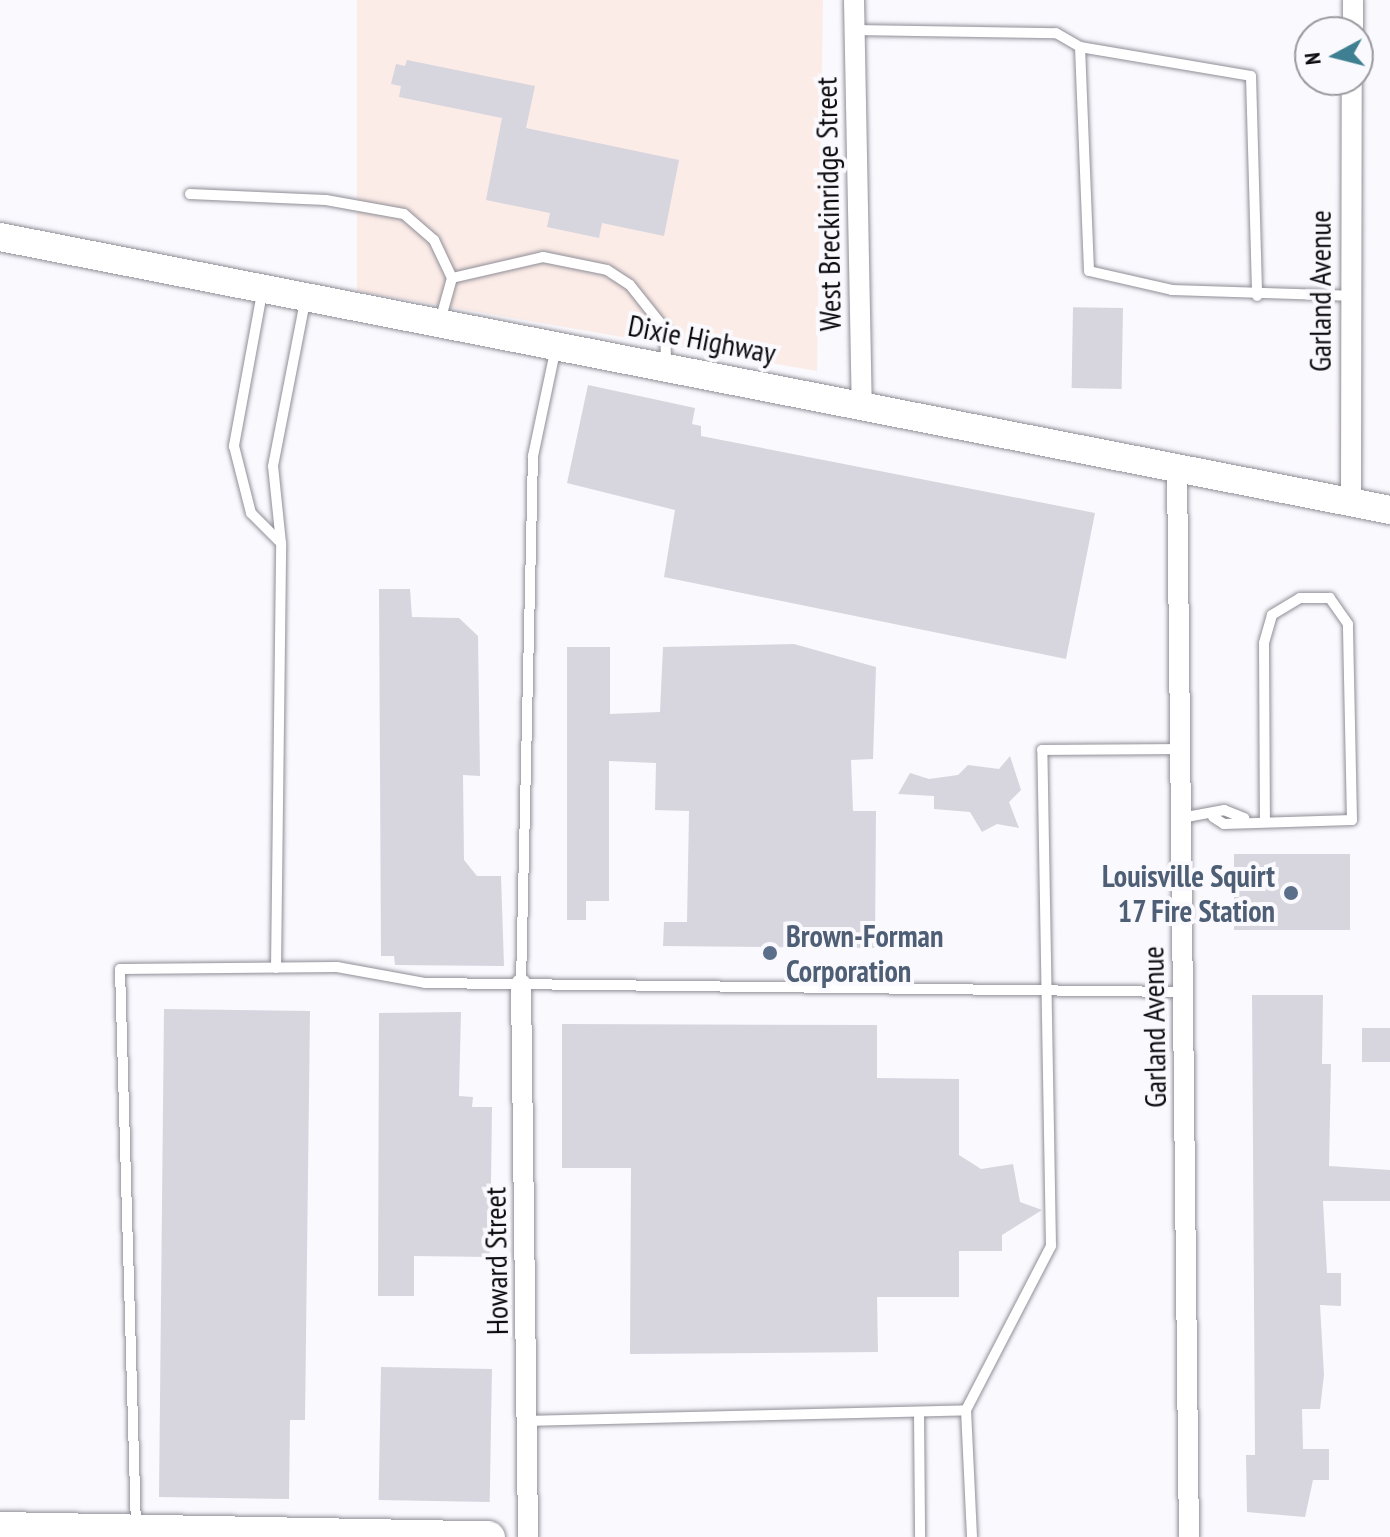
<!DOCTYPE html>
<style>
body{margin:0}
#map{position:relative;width:1390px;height:1537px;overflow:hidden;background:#faf9fe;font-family:"PT Sans Narrow",sans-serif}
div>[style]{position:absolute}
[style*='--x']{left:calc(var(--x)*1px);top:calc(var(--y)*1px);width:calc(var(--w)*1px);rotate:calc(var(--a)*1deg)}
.commercial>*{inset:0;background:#fcece8}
.building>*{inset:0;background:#d7d5de;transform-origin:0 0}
.roads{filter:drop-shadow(0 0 2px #908e96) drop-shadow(0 0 2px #908e96)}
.lane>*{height:10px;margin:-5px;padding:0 5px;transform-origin:5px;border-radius:5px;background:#fff}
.street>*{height:20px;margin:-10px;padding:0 10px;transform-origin:10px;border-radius:10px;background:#fff}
.secondary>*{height:28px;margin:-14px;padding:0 14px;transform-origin:14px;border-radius:14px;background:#fff}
.primary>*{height:32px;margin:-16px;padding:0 16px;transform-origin:16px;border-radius:16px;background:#fff}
.dots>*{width:22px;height:22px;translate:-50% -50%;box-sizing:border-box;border:4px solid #faf9fe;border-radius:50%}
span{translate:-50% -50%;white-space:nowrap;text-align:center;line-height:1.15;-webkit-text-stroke:8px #faf9fe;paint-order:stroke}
.street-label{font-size:30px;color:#0c0b0e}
.service-label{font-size:30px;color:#4e5e75;font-weight:700}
.right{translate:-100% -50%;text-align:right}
.left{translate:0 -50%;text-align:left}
.north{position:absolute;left:1294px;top:16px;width:80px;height:80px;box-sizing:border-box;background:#faf9fe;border:2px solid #9b9a9e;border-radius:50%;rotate:263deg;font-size:22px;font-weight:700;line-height:32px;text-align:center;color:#0c0b0e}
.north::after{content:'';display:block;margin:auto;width:28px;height:36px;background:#3e8092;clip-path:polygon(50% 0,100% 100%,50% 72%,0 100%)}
</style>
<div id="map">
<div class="commercial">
<i style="clip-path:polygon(357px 0,823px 0,817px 371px,357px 291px)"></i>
</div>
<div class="building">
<i style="clip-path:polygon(407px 60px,535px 86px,526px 128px,679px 160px,664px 236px,602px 223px,599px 238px,547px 227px,550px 213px,486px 200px,502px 118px,399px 97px,401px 86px,391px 84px,396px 64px,405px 66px)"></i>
<i style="left:1123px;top:308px;width:81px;height:50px;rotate:91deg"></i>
<i style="clip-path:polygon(588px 385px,695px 408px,692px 424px,701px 426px,701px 436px,1095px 513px,1066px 659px,664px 577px,675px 510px,567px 483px)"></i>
<i style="clip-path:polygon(379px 589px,410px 589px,412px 617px,459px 618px,478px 636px,480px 776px,463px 775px,464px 860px,477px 876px,501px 876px,504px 966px,395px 965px,394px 956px,381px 956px)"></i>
<i style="clip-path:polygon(794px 644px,876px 667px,873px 759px,851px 760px,853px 811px,876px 811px,875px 948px,663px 946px,664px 922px,687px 922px,689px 811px,655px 810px,656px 763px,609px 761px,609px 901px,586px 901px,586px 920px,567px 920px,567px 647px,610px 647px,610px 714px,660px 712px,663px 647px)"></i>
<i style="clip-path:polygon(1010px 756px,1021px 790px,1009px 802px,1019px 828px,997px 824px,982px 832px,970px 812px,934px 809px,934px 796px,898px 794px,910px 773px,929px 779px,958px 775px,968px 765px,999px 769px)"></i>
<i style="left:1234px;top:854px;width:116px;height:76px"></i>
<i style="clip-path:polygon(1252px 995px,1323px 995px,1322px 1064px,1331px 1064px,1329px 1166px,1390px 1170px,1390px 1201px,1323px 1201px,1327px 1273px,1341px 1273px,1341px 1306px,1320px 1305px,1324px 1375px,1320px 1409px,1302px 1409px,1303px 1449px,1329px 1449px,1329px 1480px,1313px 1480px,1305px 1517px,1247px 1512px,1246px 1455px,1255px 1455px)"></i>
<i style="clip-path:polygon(164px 1009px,310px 1011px,305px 1420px,290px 1420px,289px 1499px,159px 1497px)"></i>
<i style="clip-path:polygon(461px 1012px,459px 1096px,473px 1097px,472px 1107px,492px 1107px,490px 1257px,414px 1256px,414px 1296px,378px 1296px,379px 1013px)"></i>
<i style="clip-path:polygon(562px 1024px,877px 1025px,877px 1078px,959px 1079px,959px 1155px,981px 1169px,1013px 1164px,1020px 1202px,1042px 1210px,1002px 1235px,1002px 1251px,959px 1251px,959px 1297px,877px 1297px,878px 1352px,630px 1354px,631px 1168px,562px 1168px)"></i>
<i style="left:1362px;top:1028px;width:28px;height:34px"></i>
<i style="left:381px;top:1367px;width:111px;height:133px;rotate:1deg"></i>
</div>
<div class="roads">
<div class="lane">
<i style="--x:854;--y:30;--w:202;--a:0.9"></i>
<i style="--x:1056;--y:33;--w:28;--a:30"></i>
<i style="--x:1080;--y:47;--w:173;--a:9.6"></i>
<i style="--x:1251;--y:76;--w:220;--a:88.4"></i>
<i style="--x:1080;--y:47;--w:224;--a:87.7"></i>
<i style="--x:1089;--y:271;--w:85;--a:12.9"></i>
<i style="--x:1172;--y:290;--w:177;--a:1.9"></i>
<i style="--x:190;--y:194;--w:136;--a:2.5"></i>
<i style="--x:326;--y:200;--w:79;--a:10.2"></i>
<i style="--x:404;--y:214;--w:40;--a:41"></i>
<i style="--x:434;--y:240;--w:42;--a:64.7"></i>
<i style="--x:452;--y:278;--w:45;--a:105.6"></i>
<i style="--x:452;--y:278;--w:93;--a:-13"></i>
<i style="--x:543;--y:257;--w:65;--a:11.5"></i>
<i style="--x:607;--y:270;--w:27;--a:33"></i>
<i style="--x:630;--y:285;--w:56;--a:51.5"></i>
<i style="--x:665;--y:329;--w:36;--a:88"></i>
<i style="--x:262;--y:293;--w:156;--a:100.4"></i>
<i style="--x:234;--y:446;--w:69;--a:75.8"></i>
<i style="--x:251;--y:513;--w:42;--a:45"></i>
<i style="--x:1213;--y:817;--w:13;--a:32"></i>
<i style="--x:1224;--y:824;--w:128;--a:-1.8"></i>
<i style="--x:1352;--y:820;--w:196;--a:-91.2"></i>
<i style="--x:1348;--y:624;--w:32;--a:-125"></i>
<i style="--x:1330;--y:598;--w:30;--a:180"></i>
<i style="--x:1300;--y:598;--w:33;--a:149"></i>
<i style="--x:1272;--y:615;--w:29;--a:106"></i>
<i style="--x:1264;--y:643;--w:176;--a:89.7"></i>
<i style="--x:1181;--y:818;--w:44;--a:-10.5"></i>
<i style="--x:1224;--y:810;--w:22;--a:22"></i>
<i style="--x:276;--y:968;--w:425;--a:-89.3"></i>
<i style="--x:281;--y:543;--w:77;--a:-95.9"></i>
<i style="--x:273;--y:466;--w:168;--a:-79"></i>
<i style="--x:521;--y:984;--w:528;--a:-88.7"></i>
<i style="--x:533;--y:456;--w:111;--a:-78.1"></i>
<i style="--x:919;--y:1413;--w:124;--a:89.5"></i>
<i style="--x:529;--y:1421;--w:437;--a:-1.4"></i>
<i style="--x:136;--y:1528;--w:559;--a:-91.64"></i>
<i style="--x:120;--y:969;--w:217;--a:-0.5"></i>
<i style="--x:337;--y:967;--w:89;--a:10.3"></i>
<i style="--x:425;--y:983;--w:758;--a:0.68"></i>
<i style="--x:972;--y:1537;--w:127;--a:-92.7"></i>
<i style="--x:966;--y:1410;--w:185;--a:-62.6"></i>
<i style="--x:1051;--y:1246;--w:496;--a:-91"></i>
<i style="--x:1042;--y:750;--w:138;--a:-0.4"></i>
</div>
<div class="street">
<i style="--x:854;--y:0;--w:406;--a:88.9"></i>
<i style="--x:1353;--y:32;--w:32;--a:-90"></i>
<i style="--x:1177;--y:468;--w:1069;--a:89.36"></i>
<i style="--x:1351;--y:502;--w:422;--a:-89.9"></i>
<i style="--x:521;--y:984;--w:553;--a:89.27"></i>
</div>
<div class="secondary">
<i style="--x:0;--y:237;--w:1417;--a:11.11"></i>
</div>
<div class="primary">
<i style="--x:0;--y:1528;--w:489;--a:1.1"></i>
</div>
</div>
<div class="dots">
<i style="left:1291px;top:893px;background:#5c6f8a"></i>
<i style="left:770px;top:953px;background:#5c6f8a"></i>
</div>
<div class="street-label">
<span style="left:828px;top:204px;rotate:-91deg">West Breckinridge Street</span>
<span style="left:1320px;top:291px;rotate:-90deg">Garland Avenue</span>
<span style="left:702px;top:339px;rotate:11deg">Dixie Highway</span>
<span style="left:1154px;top:1027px;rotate:-91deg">Garland Avenue</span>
<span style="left:496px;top:1261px;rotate:-91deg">Howard Street</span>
</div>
<div class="service-label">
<span class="right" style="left:1275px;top:893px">Louisville Squirt<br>17 Fire Station</span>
<span class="left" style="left:786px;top:953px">Brown-Forman<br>Corporation</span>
</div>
<div class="north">N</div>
</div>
